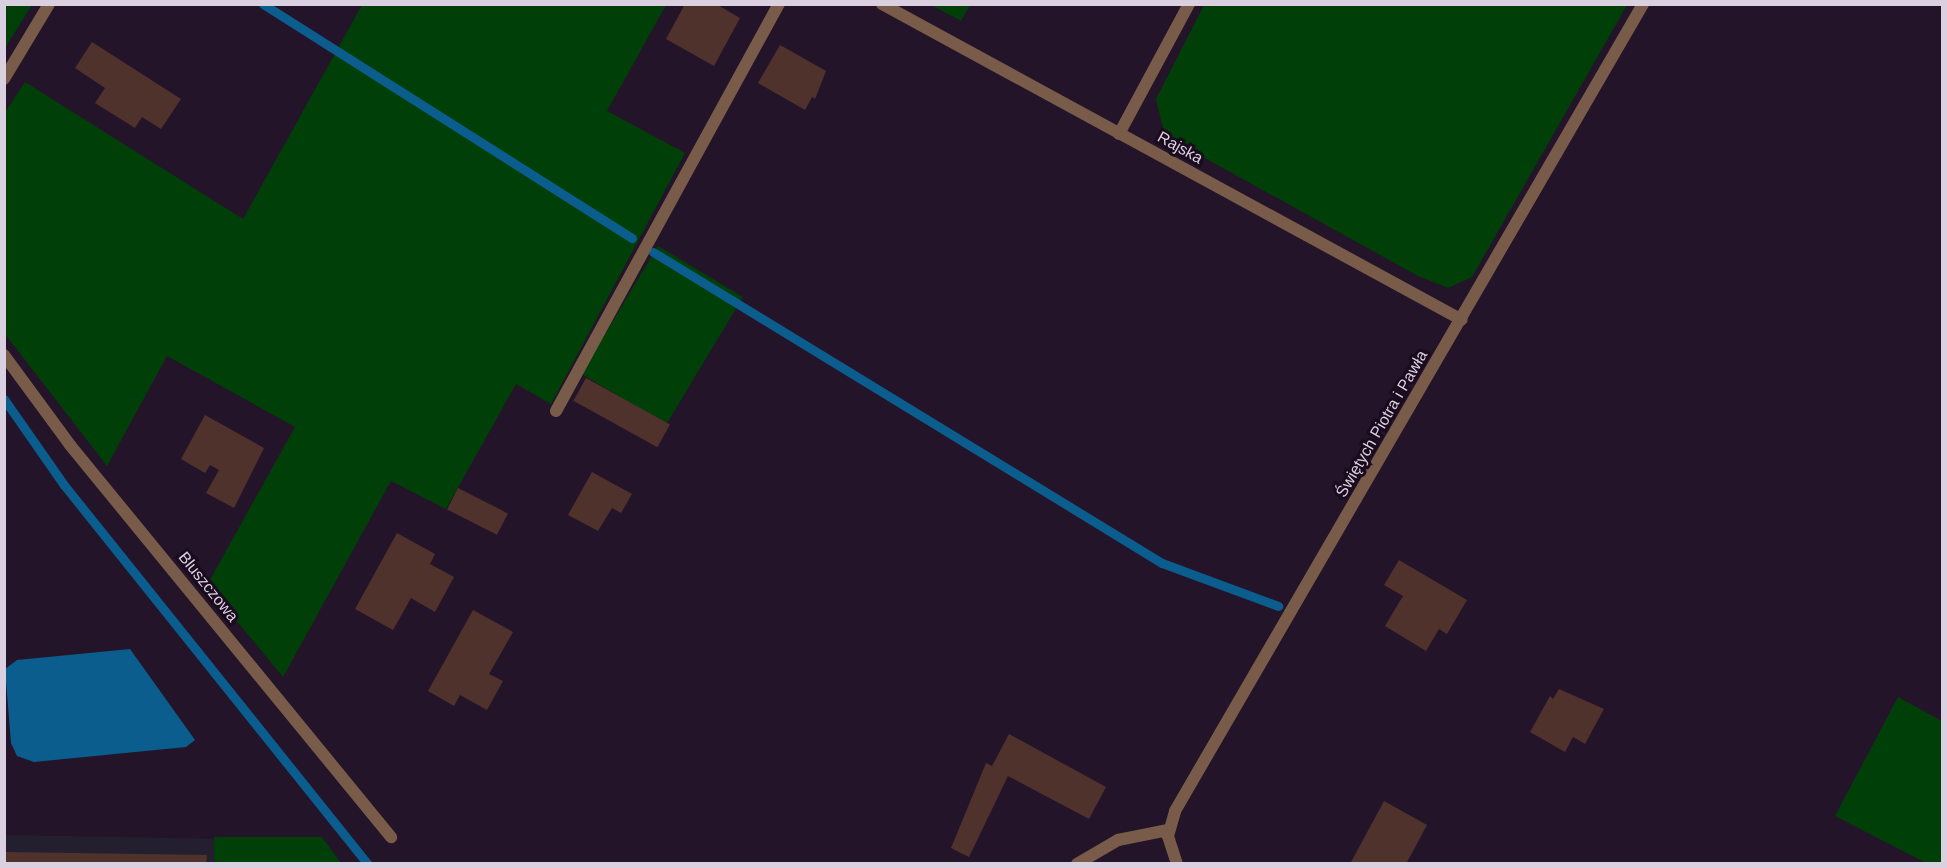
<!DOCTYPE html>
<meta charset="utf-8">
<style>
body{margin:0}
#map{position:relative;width:1947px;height:868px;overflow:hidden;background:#241429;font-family:Arial,sans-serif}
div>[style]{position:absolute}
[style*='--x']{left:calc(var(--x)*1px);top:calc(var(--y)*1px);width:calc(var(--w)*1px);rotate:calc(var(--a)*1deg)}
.industrial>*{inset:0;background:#241f2f;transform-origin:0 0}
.green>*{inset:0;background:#013f08;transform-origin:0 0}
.water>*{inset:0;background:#0a5d8d}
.stream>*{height:9px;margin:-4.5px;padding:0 4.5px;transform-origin:4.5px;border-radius:4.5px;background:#0a5d8d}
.building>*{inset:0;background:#50322d;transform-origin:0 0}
.service>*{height:12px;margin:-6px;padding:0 6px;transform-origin:6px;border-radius:6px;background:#785c49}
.minor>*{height:12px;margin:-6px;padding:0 6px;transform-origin:6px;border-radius:6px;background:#785c49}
span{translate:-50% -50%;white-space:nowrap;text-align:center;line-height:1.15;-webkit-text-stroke:6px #1a0b1f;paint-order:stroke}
.street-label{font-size:16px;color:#dbd0df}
.frame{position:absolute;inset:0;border:6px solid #dbd0df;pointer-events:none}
</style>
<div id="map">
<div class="industrial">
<i style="left:5px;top:835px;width:209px;height:29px;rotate:1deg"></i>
</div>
<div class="green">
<i style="clip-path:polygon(5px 4px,32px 5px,5px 48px,4px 5px)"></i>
<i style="clip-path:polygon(362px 5px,666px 5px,607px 111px,685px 153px,551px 404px,516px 384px,446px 509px,391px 481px,283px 677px,207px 585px,295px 427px,167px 356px,107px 466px,5px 334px,5px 112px,25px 82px,243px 219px)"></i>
<i style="clip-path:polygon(931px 5px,970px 4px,970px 5px,961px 21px)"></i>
<i style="clip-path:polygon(1204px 5px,1204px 4px,1627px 5px,1472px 277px,1448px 288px,1418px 276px,1165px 136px,1156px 99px)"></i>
<i style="left:658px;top:246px;width:99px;height:149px;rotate:31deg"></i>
<i style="clip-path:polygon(1898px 697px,1942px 721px,1942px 863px,1926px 863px,1835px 816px)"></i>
<i style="clip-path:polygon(214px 837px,322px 837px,341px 863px,214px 863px)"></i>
</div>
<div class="water">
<i style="clip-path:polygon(130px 649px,195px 740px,186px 747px,34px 762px,17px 756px,11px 743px,5px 669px,17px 660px)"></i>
</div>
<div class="stream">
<i style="--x:263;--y:4;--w:437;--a:32.4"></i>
<i style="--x:653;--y:252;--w:596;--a:31.43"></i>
<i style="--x:1162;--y:563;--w:124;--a:20.3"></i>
<i style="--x:4;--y:399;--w:105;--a:55.1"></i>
<i style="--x:64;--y:485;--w:486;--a:51.3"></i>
</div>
<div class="building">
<i style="clip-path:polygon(685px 4px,716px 4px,740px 18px,714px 66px,666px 39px)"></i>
<i style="clip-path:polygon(92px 42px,181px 99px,161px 129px,142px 117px,135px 128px,95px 103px,105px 88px,75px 68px)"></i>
<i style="clip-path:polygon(780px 45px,826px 71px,815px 99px,812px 97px,805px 110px,758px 83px)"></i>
<i style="left:586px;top:378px;width:96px;height:26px;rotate:29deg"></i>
<i style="clip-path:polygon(205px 415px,264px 448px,234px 508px,206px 493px,219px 470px,210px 465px,205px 473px,181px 459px)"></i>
<i style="clip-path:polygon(592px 472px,632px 494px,621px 513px,612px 508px,598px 531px,568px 515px)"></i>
<i style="left:458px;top:488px;width:56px;height:24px;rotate:27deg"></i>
<i style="clip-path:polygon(397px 533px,435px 554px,430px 564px,454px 577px,435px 612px,411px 598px,393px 630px,355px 609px)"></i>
<i style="clip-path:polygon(1399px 560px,1467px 600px,1447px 634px,1439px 629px,1426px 651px,1385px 626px,1403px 596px,1384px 585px)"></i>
<i style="clip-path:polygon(473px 610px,513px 632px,489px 674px,503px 681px,487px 710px,460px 695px,454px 706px,428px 691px)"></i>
<i style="clip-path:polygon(1559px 689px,1604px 709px,1585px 744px,1573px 737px,1565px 752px,1530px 732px,1550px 696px,1553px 699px)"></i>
<i style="clip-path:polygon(1009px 734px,1106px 787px,1089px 819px,1008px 776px,969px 857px,951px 848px,986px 763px,992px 766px)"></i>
<i style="clip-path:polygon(1384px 801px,1427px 825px,1406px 864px,1350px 864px)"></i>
<i style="clip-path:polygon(5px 852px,207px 855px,206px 864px,5px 864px)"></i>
</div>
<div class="service">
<i style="--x:1119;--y:134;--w:148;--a:-61.7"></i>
<i style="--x:556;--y:411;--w:464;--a:-61.3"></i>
<i style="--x:1077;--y:864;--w:48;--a:-30.3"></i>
<i style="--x:1118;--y:840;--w:51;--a:-11.3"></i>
</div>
<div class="minor">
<i style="--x:882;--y:4;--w:660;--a:28.58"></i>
<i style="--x:4;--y:79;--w:87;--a:-59"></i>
<i style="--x:4;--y:355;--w:112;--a:53.7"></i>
<i style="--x:70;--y:445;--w:507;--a:50.69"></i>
<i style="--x:1177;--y:864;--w:29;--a:-108"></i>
<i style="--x:1168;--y:836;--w:26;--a:-74"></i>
<i style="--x:1175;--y:811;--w:933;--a:-59.89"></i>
</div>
<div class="street-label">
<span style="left:1180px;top:148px;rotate:29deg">Rajska</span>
<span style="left:1382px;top:424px;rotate:-60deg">Świętych Piotra i Pawła</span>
<span style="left:208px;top:587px;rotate:51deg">Bluszczowa</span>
</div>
<div class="frame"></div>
</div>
